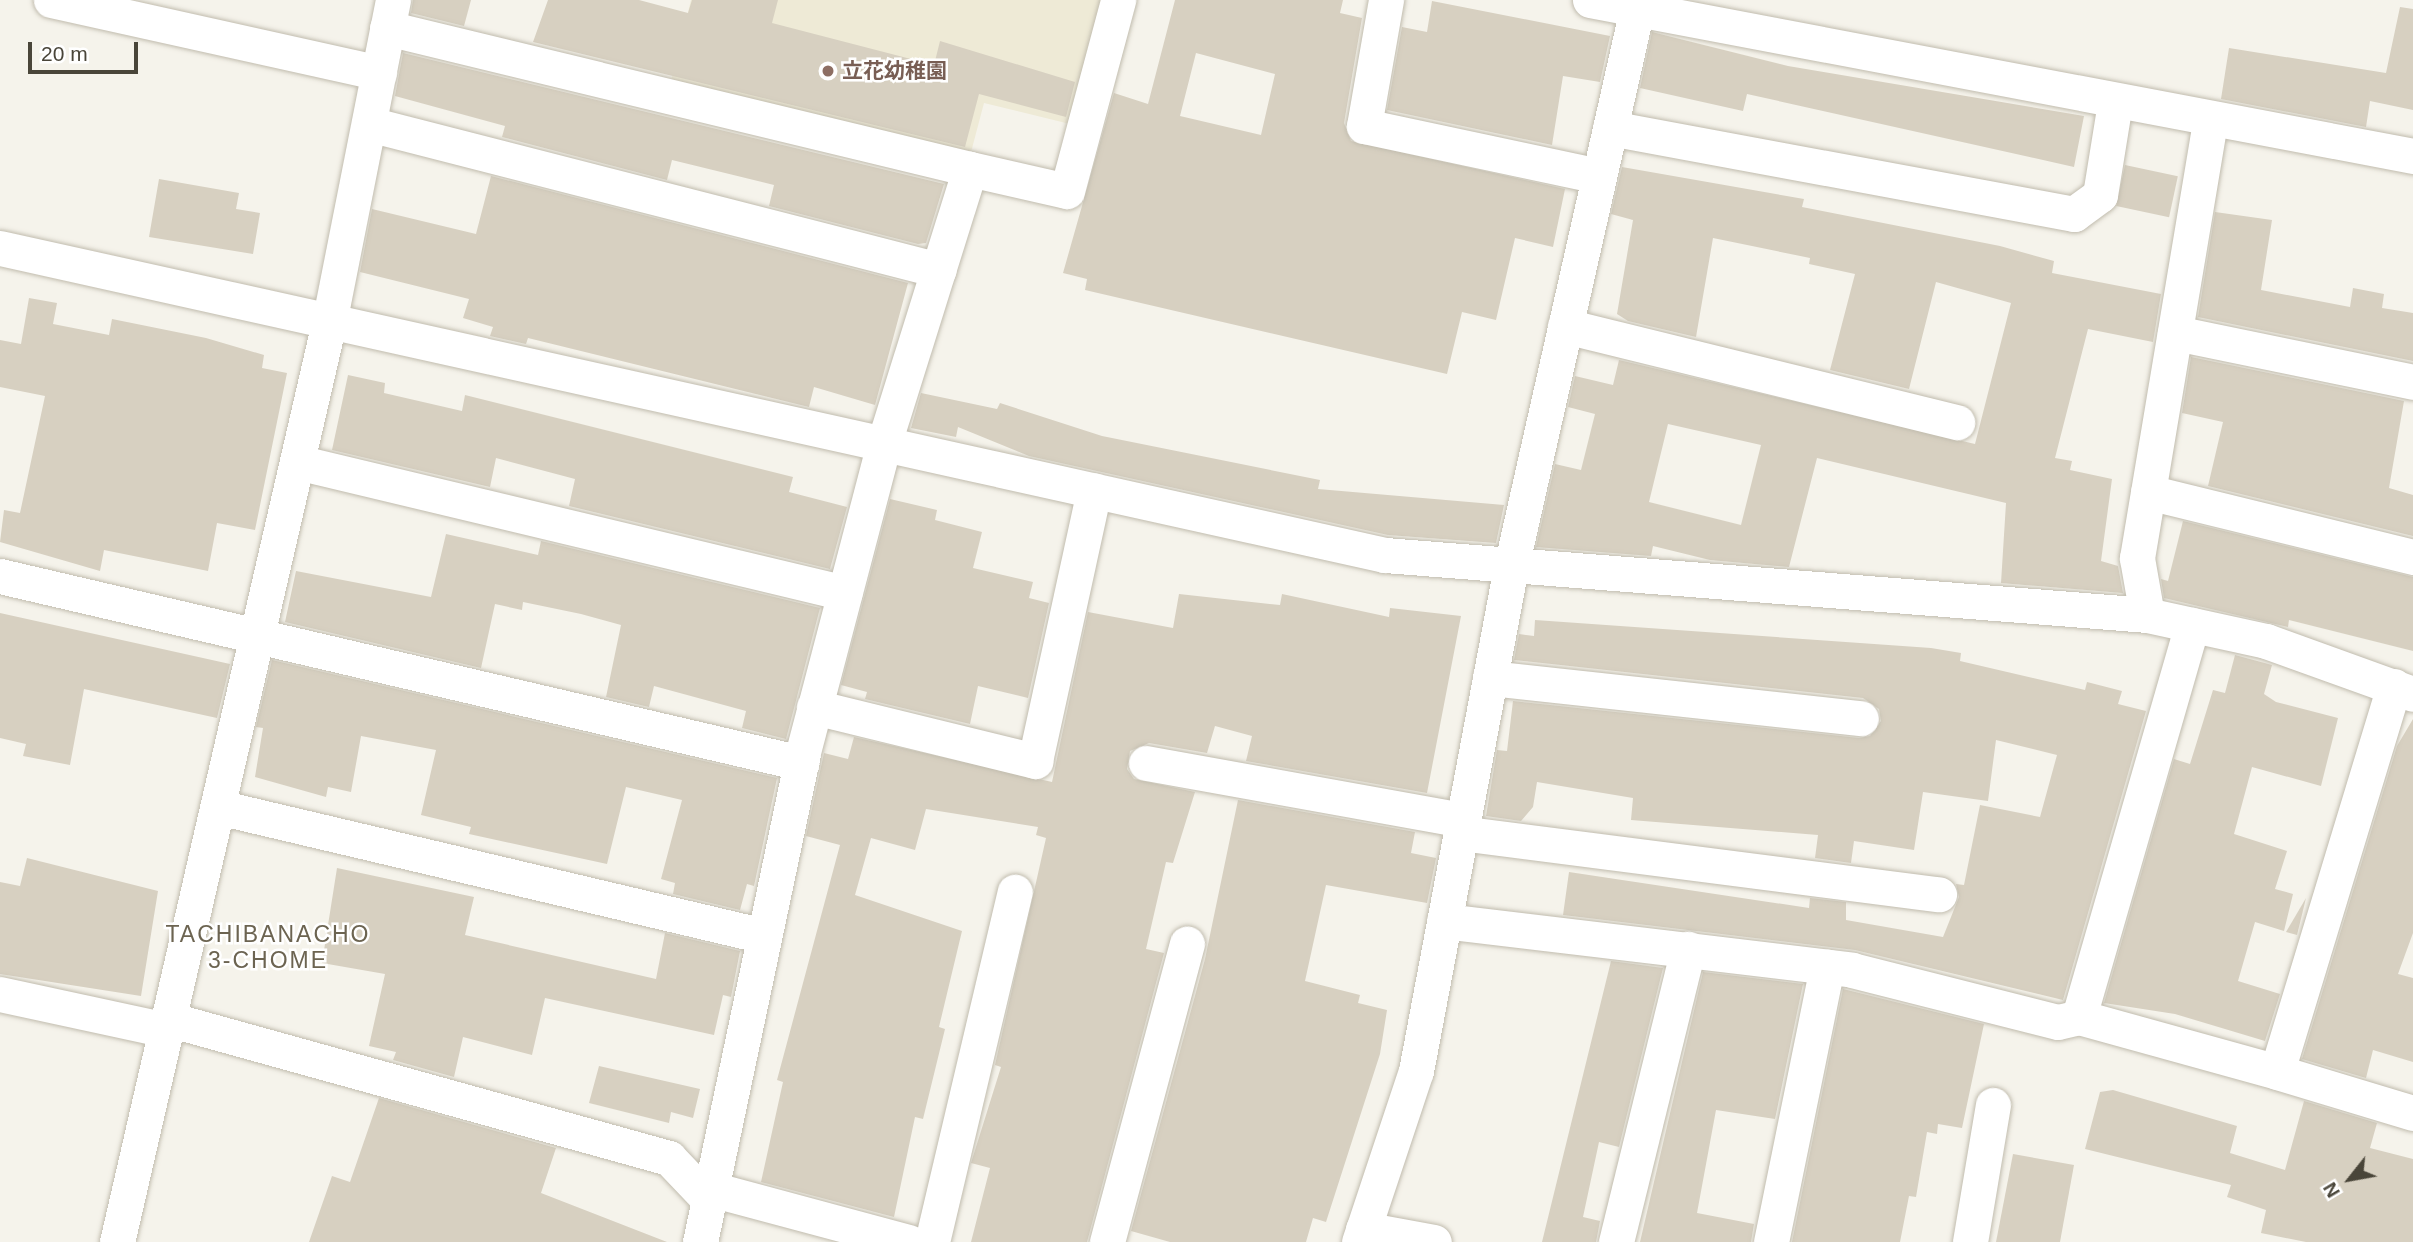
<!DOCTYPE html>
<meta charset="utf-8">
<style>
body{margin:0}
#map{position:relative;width:2413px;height:1242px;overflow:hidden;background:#f5f3eb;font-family:Arial,"Noto Sans JP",sans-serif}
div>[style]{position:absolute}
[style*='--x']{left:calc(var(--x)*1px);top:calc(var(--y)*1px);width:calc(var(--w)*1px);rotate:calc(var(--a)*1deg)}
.education>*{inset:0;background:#eeead6}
.building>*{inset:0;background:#d7d0c1;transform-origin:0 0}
.roads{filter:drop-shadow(0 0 2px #c1bcae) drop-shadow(0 0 2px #c1bcae)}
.street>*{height:35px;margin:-17.5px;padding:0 17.5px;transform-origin:17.5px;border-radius:17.5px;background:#fff}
.dots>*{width:19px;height:19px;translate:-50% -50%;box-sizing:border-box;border:4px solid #fff;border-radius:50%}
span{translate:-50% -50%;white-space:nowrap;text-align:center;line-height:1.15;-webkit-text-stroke:5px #fff;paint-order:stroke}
.education-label{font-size:21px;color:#785e54;font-weight:700}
.left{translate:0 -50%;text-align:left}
.neighbourhood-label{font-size:23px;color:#6c6451;letter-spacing:2px}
.north{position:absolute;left:2315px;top:1144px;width:70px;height:70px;-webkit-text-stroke:5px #fff;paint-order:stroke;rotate:239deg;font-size:19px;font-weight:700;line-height:28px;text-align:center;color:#494539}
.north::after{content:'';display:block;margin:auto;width:24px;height:32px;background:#494539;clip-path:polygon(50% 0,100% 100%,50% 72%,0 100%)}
.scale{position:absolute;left:28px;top:42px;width:110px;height:32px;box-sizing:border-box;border:4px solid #494539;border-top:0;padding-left:9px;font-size:21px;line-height:24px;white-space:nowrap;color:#494539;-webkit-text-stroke:5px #fff;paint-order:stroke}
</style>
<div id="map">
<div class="education">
<i style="clip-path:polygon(691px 0,1105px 0,1074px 125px,984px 103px,970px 156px,671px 81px)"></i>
</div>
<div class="building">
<i style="clip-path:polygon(413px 0,471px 0,464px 26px,411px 13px)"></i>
<i style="clip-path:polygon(548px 0,639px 0,688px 13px,692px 0,778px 0,772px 23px,934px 65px,940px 41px,1075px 82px,1066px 117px,979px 94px,965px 147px,533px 42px)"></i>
<i style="clip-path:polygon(evenodd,1175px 0,1343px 0,1340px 13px,1362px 18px,1344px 123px,1351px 141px,1565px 189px,1553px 247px,1515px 238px,1496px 320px,1462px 312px,1447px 374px,1085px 290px,1087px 279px,1063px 273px,1114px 93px,1148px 104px,1175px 0,1196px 53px,1275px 74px,1261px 135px,1180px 116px,1196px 53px)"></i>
<i style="clip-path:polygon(1432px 1px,1610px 36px,1600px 82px,1563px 76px,1552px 145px,1387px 110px,1402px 27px,1427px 32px)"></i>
<i style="clip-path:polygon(2400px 7px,2413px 9px,2413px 110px,2370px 101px,2366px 127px,2221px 99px,2229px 48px,2386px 73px)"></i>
<i style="clip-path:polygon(1652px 32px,1788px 66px,2084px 116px,2074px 167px,1747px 94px,1743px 111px,1640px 88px)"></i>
<i style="clip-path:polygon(403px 53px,944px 184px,926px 243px,918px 244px,769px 206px,774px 185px,672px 160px,667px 180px,502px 137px,505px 126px,395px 96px)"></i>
<i style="left:2125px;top:165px;width:54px;height:42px;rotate:12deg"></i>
<i style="clip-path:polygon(evenodd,1622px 167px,1804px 199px,1802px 207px,2000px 246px,2054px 261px,2052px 273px,2161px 294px,2153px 342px,2088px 329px,2055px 458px,2072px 461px,2070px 470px,2112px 479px,2101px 561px,2118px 566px,2123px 593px,2001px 583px,2006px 503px,1817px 458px,1789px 567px,1710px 560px,1653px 546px,1651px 556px,1536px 547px,1555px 464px,1581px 470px,1595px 414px,1568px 407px,1575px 376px,1613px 385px,1619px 360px,1975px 444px,2011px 303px,1936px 282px,1909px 389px,1830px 370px,1855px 274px,1809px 264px,1810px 258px,1713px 238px,1696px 337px,1628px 321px,1617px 314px,1633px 220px,1611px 214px,1622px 167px,1668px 424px,1761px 445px,1741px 525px,1649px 502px,1668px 424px)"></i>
<i style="clip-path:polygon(491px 176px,908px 283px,875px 405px,814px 387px,809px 407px,528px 338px,526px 344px,490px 336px,493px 327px,463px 318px,469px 299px,360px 272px,372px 209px,476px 234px)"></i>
<i style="clip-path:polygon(159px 179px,239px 193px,236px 209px,260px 213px,253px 254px,149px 237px)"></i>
<i style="clip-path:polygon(2215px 212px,2272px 220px,2261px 290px,2350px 307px,2353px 288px,2384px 294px,2382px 308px,2413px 313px,2413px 361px,2198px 317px)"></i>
<i style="clip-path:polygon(29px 298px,57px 303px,53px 324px,109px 335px,112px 319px,206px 338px,264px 355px,262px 368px,287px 373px,255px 530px,217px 523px,208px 571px,104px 550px,100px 571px,0 542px,4px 510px,20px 513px,45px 396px,0 387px,0 340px,21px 344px)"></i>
<i style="clip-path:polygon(2191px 357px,2404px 401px,2389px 488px,2413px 495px,2413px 536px,2208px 486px,2223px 422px,2182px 413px)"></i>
<i style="clip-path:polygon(348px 375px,385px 383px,384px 393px,462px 411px,465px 395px,793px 477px,789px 492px,847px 507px,830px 569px,569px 506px,575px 479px,496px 458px,490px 487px,332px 450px)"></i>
<i style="clip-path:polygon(921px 393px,997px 409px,1000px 403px,1102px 436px,1320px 480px,1318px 489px,1504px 505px,1496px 543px,1388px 535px,1029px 456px,958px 427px,956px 437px,911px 428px)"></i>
<i style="clip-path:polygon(890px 499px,937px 510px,935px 520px,982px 532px,973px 568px,1033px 582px,1029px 598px,1049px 603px,1028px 698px,978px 686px,970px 724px,865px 699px,867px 692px,841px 685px)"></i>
<i style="clip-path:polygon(2183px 521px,2413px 577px,2413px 651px,2289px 620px,2288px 627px,2164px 598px,2161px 579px,2168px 581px)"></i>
<i style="clip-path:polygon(446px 534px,538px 555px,541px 541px,820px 608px,786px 739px,742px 728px,746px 711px,654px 686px,649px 707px,606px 697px,621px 625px,581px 614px,523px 602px,522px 610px,495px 604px,481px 668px,285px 622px,296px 571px,431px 597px)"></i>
<i style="clip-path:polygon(1179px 594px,1280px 605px,1282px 594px,1389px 617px,1390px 608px,1461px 616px,1427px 793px,1246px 761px,1252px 736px,1215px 726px,1207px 753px,1149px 743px,1130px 751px,1127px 769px,1134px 779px,1195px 792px,1173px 863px,1166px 862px,1146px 949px,1164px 953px,1087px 1242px,971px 1242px,990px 1168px,971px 1163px,1001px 1067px,995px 1065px,1046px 838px,1036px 835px,1038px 827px,926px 809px,915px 850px,871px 838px,855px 895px,962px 931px,939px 1027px,945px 1029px,923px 1119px,915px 1117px,894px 1217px,761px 1182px,783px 1082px,777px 1080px,840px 845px,806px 836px,824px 753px,848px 759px,854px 737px,1052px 782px,1088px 612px,1173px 628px)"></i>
<i style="clip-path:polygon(0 613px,230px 664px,217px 718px,84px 689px,70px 765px,23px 756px,26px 744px,0 738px)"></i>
<i style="clip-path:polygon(1535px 620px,1931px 648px,1961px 653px,1960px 661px,2085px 690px,2087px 682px,2122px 691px,2118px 704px,2146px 711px,2063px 1000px,1855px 950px,1563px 915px,1569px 872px,1809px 908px,1810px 898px,1846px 902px,1846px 920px,1943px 937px,1959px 897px,1956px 884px,1964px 885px,1980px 805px,2040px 817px,2057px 755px,1996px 740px,1988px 801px,1923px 792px,1914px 850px,1854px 841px,1851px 863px,1815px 858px,1818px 835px,1631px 820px,1633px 798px,1537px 782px,1533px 807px,1521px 821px,1486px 816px,1497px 750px,1507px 751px,1513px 701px,1859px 738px,1870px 736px,1881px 721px,1879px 709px,1863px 698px,1514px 660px,1519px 634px,1534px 636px)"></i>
<i style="clip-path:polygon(2235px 655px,2272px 665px,2264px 694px,2276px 702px,2338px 718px,2321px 786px,2252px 767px,2234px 834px,2287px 851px,2275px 889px,2293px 894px,2284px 931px,2255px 922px,2238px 981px,2280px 994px,2265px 1041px,2175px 1014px,2104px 1003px,2174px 759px,2190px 764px,2213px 690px,2225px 693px)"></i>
<i style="clip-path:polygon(272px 660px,777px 778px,754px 886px,747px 884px,740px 910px,673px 894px,675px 883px,661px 879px,682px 800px,626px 787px,607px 864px,469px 834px,471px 827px,421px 815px,436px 750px,361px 736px,351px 792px,328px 787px,326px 797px,255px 777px,263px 728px,256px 727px)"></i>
<i style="clip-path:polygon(2413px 719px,2413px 933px,2398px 974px,2413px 978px,2413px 1062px,2373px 1050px,2366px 1078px,2302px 1059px,2397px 746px)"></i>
<i style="clip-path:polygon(1238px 800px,1415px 832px,1411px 853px,1436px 858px,1427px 903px,1326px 885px,1305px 981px,1360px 995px,1358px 1003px,1387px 1010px,1380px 1054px,1326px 1222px,1313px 1218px,1306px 1242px,1170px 1242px,1131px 1231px,1205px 959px)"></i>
<i style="clip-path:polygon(27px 858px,158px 891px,141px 996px,0 974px,0 882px,20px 886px)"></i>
<i style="clip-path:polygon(337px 868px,474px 897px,465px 935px,656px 979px,665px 933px,740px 951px,731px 997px,723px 995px,714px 1035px,545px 998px,532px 1055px,463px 1037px,454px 1077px,393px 1060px,396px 1052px,369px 1046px,385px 974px,322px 963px)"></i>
<i style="clip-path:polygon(2306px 898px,2297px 935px,2286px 932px)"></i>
<i style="clip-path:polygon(1611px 961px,1663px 968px,1619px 1147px,1599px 1142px,1583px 1217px,1600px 1221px,1596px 1242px,1542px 1242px)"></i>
<i style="clip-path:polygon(1703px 972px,1803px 984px,1775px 1119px,1716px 1110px,1697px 1213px,1754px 1224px,1751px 1242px,1640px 1242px)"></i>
<i style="clip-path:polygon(1843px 989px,1984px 1024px,1962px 1128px,1938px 1124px,1937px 1134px,1927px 1132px,1916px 1197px,1909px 1196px,1900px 1242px,1792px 1242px)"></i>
<i style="clip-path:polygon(599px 1066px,700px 1089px,693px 1118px,671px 1112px,669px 1123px,589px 1103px)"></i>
<i style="clip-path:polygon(2113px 1090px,2237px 1126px,2230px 1153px,2285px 1170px,2304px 1101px,2377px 1123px,2370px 1148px,2413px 1159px,2413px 1242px,2306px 1242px,2261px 1233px,2266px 1210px,2227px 1197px,2231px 1185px,2085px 1149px,2100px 1092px)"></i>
<i style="clip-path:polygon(379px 1098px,556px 1148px,541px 1193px,667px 1242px,309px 1242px,332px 1176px,350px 1182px)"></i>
<i style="clip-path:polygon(2013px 1154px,2074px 1165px,2060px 1242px,1996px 1242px)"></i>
</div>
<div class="roads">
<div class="street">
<i style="--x:51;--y:0;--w:336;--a:12.5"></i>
<i style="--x:1386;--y:0;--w:128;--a:99.9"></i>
<i style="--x:1364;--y:126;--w:240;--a:12"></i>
<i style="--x:1590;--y:0;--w:838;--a:10.73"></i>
<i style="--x:387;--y:28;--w:600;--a:13.6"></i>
<i style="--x:369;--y:124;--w:588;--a:14.37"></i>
<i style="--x:1610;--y:128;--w:472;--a:10.5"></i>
<i style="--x:2074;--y:214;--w:32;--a:-36"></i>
<i style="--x:2100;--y:195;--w:94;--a:-80.8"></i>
<i style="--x:0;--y:248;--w:1419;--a:12.5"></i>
<i style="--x:1385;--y:555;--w:764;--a:4.5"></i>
<i style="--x:2147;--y:615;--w:122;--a:12.3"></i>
<i style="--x:2266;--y:641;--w:156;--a:19.8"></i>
<i style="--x:1565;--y:326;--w:404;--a:13.8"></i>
<i style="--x:2175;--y:333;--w:243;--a:11.6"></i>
<i style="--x:297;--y:462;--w:563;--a:13.44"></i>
<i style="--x:2148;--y:492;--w:273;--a:13.8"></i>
<i style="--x:0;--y:576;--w:823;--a:13.14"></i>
<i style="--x:2147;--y:615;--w:58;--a:-100"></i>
<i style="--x:2137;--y:558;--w:444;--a:-80.5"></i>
<i style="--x:2192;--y:625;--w:408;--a:106.1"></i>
<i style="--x:2079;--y:1017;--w:205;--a:15.5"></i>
<i style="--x:1490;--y:678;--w:373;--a:6.2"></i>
<i style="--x:2394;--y:686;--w:403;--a:106.9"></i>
<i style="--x:2277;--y:1072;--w:142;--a:16.8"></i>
<i style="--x:814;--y:707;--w:228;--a:13.7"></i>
<i style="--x:1035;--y:761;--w:277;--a:-77.7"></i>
<i style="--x:1146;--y:763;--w:322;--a:10.2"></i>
<i style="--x:218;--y:807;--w:561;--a:13.29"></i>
<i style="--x:1460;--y:833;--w:483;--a:7.3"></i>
<i style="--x:1444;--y:921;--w:411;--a:6.8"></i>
<i style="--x:1852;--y:970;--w:212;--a:14.2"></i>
<i style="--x:2058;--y:1022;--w:22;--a:-13"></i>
<i style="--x:0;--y:994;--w:170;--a:12.2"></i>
<i style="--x:168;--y:1019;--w:520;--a:15.51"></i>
<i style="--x:669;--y:1158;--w:58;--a:46.4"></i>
<i style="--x:711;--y:1189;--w:205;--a:15"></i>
<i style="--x:1363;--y:1229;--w:72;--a:10.4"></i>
<i style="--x:117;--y:1242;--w:948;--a:-77.02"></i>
<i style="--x:330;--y:318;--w:324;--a:-78.8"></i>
<i style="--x:700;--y:1242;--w:497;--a:-78.1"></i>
<i style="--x:802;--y:756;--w:324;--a:-75.3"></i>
<i style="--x:884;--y:443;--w:287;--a:-72.6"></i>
<i style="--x:970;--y:169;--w:99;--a:12.8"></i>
<i style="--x:1067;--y:191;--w:198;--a:-75"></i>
<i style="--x:932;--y:1242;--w:360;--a:-76.7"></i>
<i style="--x:1107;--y:1242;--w:309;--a:-75"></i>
<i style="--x:1359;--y:1242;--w:180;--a:-71.6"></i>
<i style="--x:1416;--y:1071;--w:513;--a:-79.33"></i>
<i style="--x:1511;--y:567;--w:581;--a:-77.28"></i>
<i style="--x:1616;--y:1242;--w:302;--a:-76.2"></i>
<i style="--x:1771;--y:1242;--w:281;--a:-78.5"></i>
<i style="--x:1970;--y:1242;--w:139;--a:-80.5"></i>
</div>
</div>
<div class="dots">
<i style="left:828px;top:71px;background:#8d6e63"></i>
</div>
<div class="education-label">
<span class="left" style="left:842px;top:71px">立花幼稚園</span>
</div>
<div class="neighbourhood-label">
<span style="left:268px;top:947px">TACHIBANACHO<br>3-CHOME</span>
</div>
<div class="north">N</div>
<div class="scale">20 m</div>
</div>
